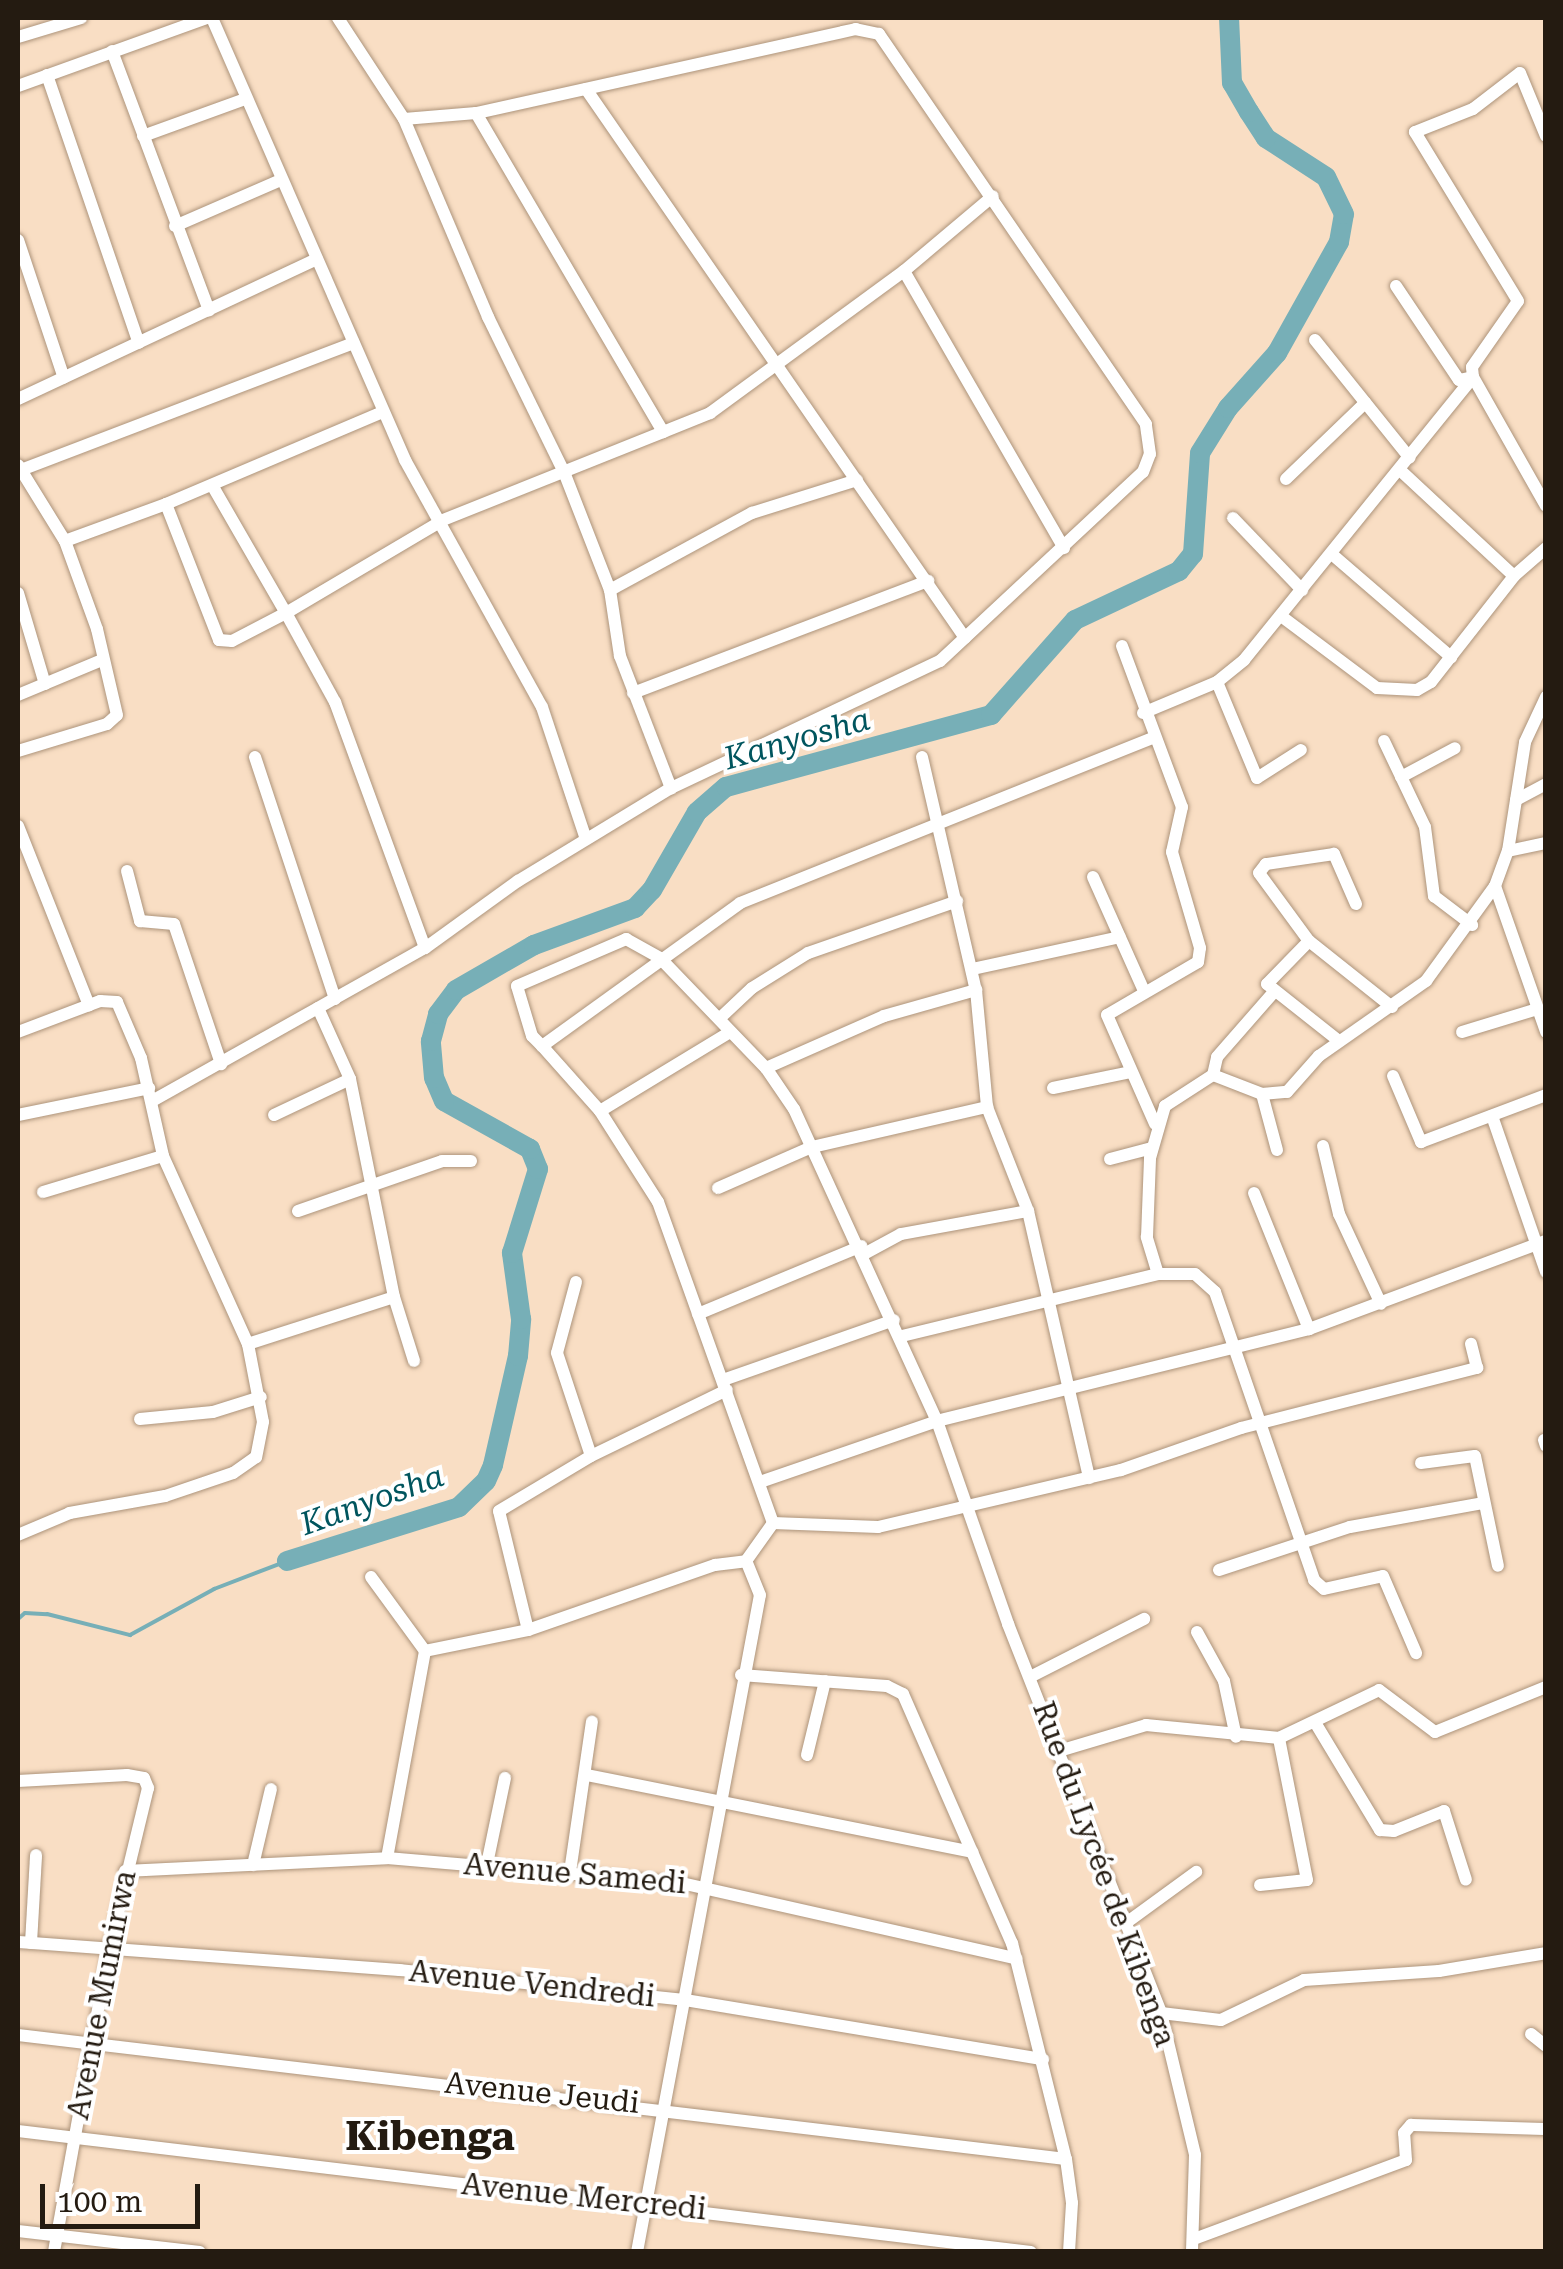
<!DOCTYPE html>
<meta charset="utf-8">
<style>
body{margin:0}
#map{position:relative;width:1563px;height:2269px;overflow:hidden;background:#f9dec4;font-family:"Roboto Serif",serif}
div>[style]{position:absolute}
[style*='--x']{left:calc(var(--x)*1px);top:calc(var(--y)*1px);width:calc(var(--w)*1px);rotate:calc(var(--a)*1deg)}
.stream>*{height:4px;margin:-2px;padding:0 2px;transform-origin:2px;border-radius:2px;background:#77afb7}
.river>*{height:20px;margin:-10px;padding:0 10px;transform-origin:10px;border-radius:10px;background:#77afb7}
.roads{filter:drop-shadow(0 0 2px #ad947b) drop-shadow(0 0 2px #ad947b)}
.minor>*{height:12px;margin:-6px;padding:0 6px;transform-origin:6px;border-radius:6px;background:#fff}
span{translate:-50% -50%;white-space:nowrap;text-align:center;line-height:1.15;-webkit-text-stroke:8px #fff;paint-order:stroke}
.street-label{font-size:30px;color:#241b11}
.water-label{font-size:32px;color:#00555e;font-style:italic}
.district-label{font-size:40px;color:#241b11;font-weight:700}
.frame{position:absolute;inset:0;border:20px solid #241b11;pointer-events:none}
.scale{position:absolute;left:40px;top:2184px;width:160px;height:45px;box-sizing:border-box;border:5px solid #241b11;border-top:0;padding-left:12px;font-size:30px;line-height:35px;white-space:nowrap;color:#241b11;-webkit-text-stroke:8px #fff;paint-order:stroke}
</style>
<div id="map">
<div class="stream">
<i style="--x:18;--y:1619;--w:9;--a:-41"></i>
<i style="--x:25;--y:1613;--w:22;--a:3"></i>
<i style="--x:47;--y:1614;--w:86;--a:14.2"></i>
<i style="--x:130;--y:1635;--w:96;--a:-28.7"></i>
<i style="--x:214;--y:1589;--w:78;--a:-21"></i>
</div>
<div class="river">
<i style="--x:287;--y:1561;--w:180;--a:-17.4"></i>
<i style="--x:459;--y:1507;--w:37;--a:-44"></i>
<i style="--x:486;--y:1481;--w:17;--a:-66"></i>
<i style="--x:493;--y:1465;--w:112;--a:-77.1"></i>
<i style="--x:518;--y:1356;--w:37;--a:-85"></i>
<i style="--x:521;--y:1319;--w:67;--a:-97.8"></i>
<i style="--x:512;--y:1253;--w:88;--a:-72.8"></i>
<i style="--x:538;--y:1169;--w:22;--a:-112"></i>
<i style="--x:530;--y:1149;--w:98;--a:-150.8"></i>
<i style="--x:444;--y:1101;--w:25;--a:-113"></i>
<i style="--x:434;--y:1078;--w:37;--a:-95"></i>
<i style="--x:431;--y:1041;--w:28;--a:-75"></i>
<i style="--x:438;--y:1014;--w:30;--a:-53"></i>
<i style="--x:456;--y:990;--w:90;--a:-30"></i>
<i style="--x:534;--y:945;--w:108;--a:-20.1"></i>
<i style="--x:635;--y:908;--w:25;--a:-47"></i>
<i style="--x:652;--y:890;--w:90;--a:-60"></i>
<i style="--x:697;--y:812;--w:38;--a:-41"></i>
<i style="--x:726;--y:787;--w:275;--a:-15.2"></i>
<i style="--x:991;--y:715;--w:127;--a:-48.5"></i>
<i style="--x:1075;--y:620;--w:115;--a:-25.2"></i>
<i style="--x:1179;--y:571;--w:22;--a:-51"></i>
<i style="--x:1193;--y:554;--w:101;--a:-86"></i>
<i style="--x:1200;--y:453;--w:53;--a:-58.1"></i>
<i style="--x:1228;--y:408;--w:74;--a:-48.3"></i>
<i style="--x:1277;--y:353;--w:127;--a:-60.8"></i>
<i style="--x:1339;--y:242;--w:28;--a:-80"></i>
<i style="--x:1344;--y:214;--w:41;--a:-115.9"></i>
<i style="--x:1326;--y:177;--w:72;--a:-147"></i>
<i style="--x:1266;--y:138;--w:31;--a:-123"></i>
<i style="--x:1249;--y:112;--w:34;--a:-120"></i>
<i style="--x:1232;--y:83;--w:65;--a:-92.6"></i>
</div>
<div class="roads">
<div class="minor">
<i style="--x:212;--y:18;--w:482;--a:66.4"></i>
<i style="--x:405;--y:460;--w:282;--a:61"></i>
<i style="--x:542;--y:707;--w:139;--a:71.6"></i>
<i style="--x:18;--y:37;--w:66;--a:-16.8"></i>
<i style="--x:112;--y:51;--w:277;--a:69.5"></i>
<i style="--x:47;--y:75;--w:283;--a:71.1"></i>
<i style="--x:18;--y:86;--w:201;--a:-19.8"></i>
<i style="--x:586;--y:89;--w:667;--a:55.38"></i>
<i style="--x:476;--y:113;--w:370;--a:59.6"></i>
<i style="--x:404;--y:119;--w:215;--a:67"></i>
<i style="--x:488;--y:317;--w:173;--a:63.9"></i>
<i style="--x:564;--y:472;--w:127;--a:68.7"></i>
<i style="--x:610;--y:590;--w:67;--a:81.4"></i>
<i style="--x:620;--y:656;--w:142;--a:68.9"></i>
<i style="--x:143;--y:136;--w:109;--a:-19.9"></i>
<i style="--x:175;--y:226;--w:116;--a:-23.5"></i>
<i style="--x:18;--y:240;--w:145;--a:71.6"></i>
<i style="--x:904;--y:271;--w:320;--a:60"></i>
<i style="--x:1396;--y:286;--w:113;--a:56.2"></i>
<i style="--x:1459;--y:380;--w:14;--a:-12"></i>
<i style="--x:1473;--y:377;--w:148;--a:60.5"></i>
<i style="--x:1315;--y:340;--w:151;--a:51.2"></i>
<i style="--x:18;--y:399;--w:330;--a:-25.1"></i>
<i style="--x:18;--y:465;--w:89;--a:58.3"></i>
<i style="--x:65;--y:541;--w:108;--a:-20.1"></i>
<i style="--x:166;--y:504;--w:146;--a:68.7"></i>
<i style="--x:219;--y:640;--w:13;--a:4"></i>
<i style="--x:232;--y:641;--w:61;--a:-27.4"></i>
<i style="--x:286;--y:613;--w:102;--a:61.2"></i>
<i style="--x:335;--y:702;--w:262;--a:69.9"></i>
<i style="--x:21;--y:470;--w:356;--a:-20.9"></i>
<i style="--x:1401;--y:471;--w:154;--a:42.9"></i>
<i style="--x:1286;--y:479;--w:110;--a:-43.9"></i>
<i style="--x:212;--y:485;--w:148;--a:60"></i>
<i style="--x:286;--y:613;--w:182;--a:-30.6"></i>
<i style="--x:443;--y:520;--w:288;--a:-21.8"></i>
<i style="--x:710;--y:413;--w:240;--a:-36.2"></i>
<i style="--x:904;--y:271;--w:116;--a:-40.1"></i>
<i style="--x:166;--y:504;--w:236;--a:-23"></i>
<i style="--x:1233;--y:518;--w:100;--a:46.2"></i>
<i style="--x:1334;--y:556;--w:155;--a:40.8"></i>
<i style="--x:610;--y:590;--w:162;--a:-28.5"></i>
<i style="--x:752;--y:513;--w:110;--a:-17.4"></i>
<i style="--x:18;--y:593;--w:95;--a:73.5"></i>
<i style="--x:1281;--y:616;--w:120;--a:36.9"></i>
<i style="--x:1377;--y:688;--w:40;--a:2.9"></i>
<i style="--x:1417;--y:690;--w:16;--a:-30"></i>
<i style="--x:1431;--y:682;--w:135;--a:-51.9"></i>
<i style="--x:1514;--y:576;--w:43;--a:-41.2"></i>
<i style="--x:1122;--y:646;--w:172;--a:69.6"></i>
<i style="--x:1182;--y:807;--w:46;--a:102.5"></i>
<i style="--x:1172;--y:852;--w:100;--a:73.7"></i>
<i style="--x:1200;--y:948;--w:14;--a:98"></i>
<i style="--x:1198;--y:962;--w:105;--a:149.8"></i>
<i style="--x:1107;--y:1015;--w:119;--a:66.2"></i>
<i style="--x:1217;--y:682;--w:104;--a:67.4"></i>
<i style="--x:1257;--y:778;--w:52;--a:-32.5"></i>
<i style="--x:633;--y:693;--w:316;--a:-20.8"></i>
<i style="--x:18;--y:695;--w:91;--a:-22.6"></i>
<i style="--x:1143;--y:713;--w:80;--a:-22.7"></i>
<i style="--x:1217;--y:682;--w:35;--a:-39"></i>
<i style="--x:1244;--y:660;--w:364;--a:-51"></i>
<i style="--x:1473;--y:377;--w:10;--a:-96"></i>
<i style="--x:1472;--y:367;--w:80;--a:-55.1"></i>
<i style="--x:1518;--y:301;--w:198;--a:-121.4"></i>
<i style="--x:1415;--y:132;--w:62;--a:-21.6"></i>
<i style="--x:1473;--y:109;--w:59;--a:-37.5"></i>
<i style="--x:1520;--y:73;--w:68;--a:67.6"></i>
<i style="--x:1384;--y:741;--w:95;--a:64.5"></i>
<i style="--x:1425;--y:827;--w:70;--a:82.6"></i>
<i style="--x:1434;--y:896;--w:48;--a:37.3"></i>
<i style="--x:18;--y:751;--w:93;--a:-16.9"></i>
<i style="--x:107;--y:724;--w:13;--a:-42"></i>
<i style="--x:117;--y:715;--w:88;--a:-103.1"></i>
<i style="--x:97;--y:629;--w:94;--a:-110"></i>
<i style="--x:255;--y:757;--w:255;--a:71.7"></i>
<i style="--x:922;--y:757;--w:239;--a:77"></i>
<i style="--x:976;--y:990;--w:118;--a:84.6"></i>
<i style="--x:987;--y:1107;--w:112;--a:68.5"></i>
<i style="--x:1028;--y:1211;--w:274;--a:77.1"></i>
<i style="--x:1401;--y:777;--w:61;--a:-28.2"></i>
<i style="--x:1516;--y:800;--w:34;--a:-28"></i>
<i style="--x:18;--y:826;--w:193;--a:68.4"></i>
<i style="--x:1508;--y:851;--w:39;--a:-12"></i>
<i style="--x:127;--y:871;--w:52;--a:75.4"></i>
<i style="--x:140;--y:921;--w:34;--a:5"></i>
<i style="--x:174;--y:924;--w:148;--a:71.4"></i>
<i style="--x:1093;--y:877;--w:125;--a:65.9"></i>
<i style="--x:1495;--y:886;--w:155;--a:70.7"></i>
<i style="--x:1356;--y:904;--w:55;--a:-113.7"></i>
<i style="--x:1334;--y:854;--w:69;--a:171.6"></i>
<i style="--x:1266;--y:864;--w:11;--a:128"></i>
<i style="--x:1259;--y:873;--w:84;--a:53.7"></i>
<i style="--x:1309;--y:941;--w:106;--a:38.5"></i>
<i style="--x:1309;--y:941;--w:60;--a:134.3"></i>
<i style="--x:1267;--y:984;--w:92;--a:38.4"></i>
<i style="--x:972;--y:969;--w:151;--a:-12.2"></i>
<i style="--x:318;--y:1008;--w:78;--a:65.7"></i>
<i style="--x:350;--y:1079;--w:222;--a:78.6"></i>
<i style="--x:394;--y:1297;--w:67;--a:72.6"></i>
<i style="--x:719;--y:1019;--w:45;--a:-43.2"></i>
<i style="--x:752;--y:988;--w:66;--a:-32"></i>
<i style="--x:808;--y:953;--w:158;--a:-19.2"></i>
<i style="--x:18;--y:1032;--w:88;--a:-20.7"></i>
<i style="--x:100;--y:1001;--w:17;--a:3"></i>
<i style="--x:117;--y:1002;--w:61;--a:66.8"></i>
<i style="--x:141;--y:1058;--w:100;--a:77.3"></i>
<i style="--x:163;--y:1156;--w:206;--a:65.7"></i>
<i style="--x:248;--y:1344;--w:79;--a:79.1"></i>
<i style="--x:263;--y:1422;--w:36;--a:101"></i>
<i style="--x:256;--y:1457;--w:28;--a:145"></i>
<i style="--x:233;--y:1473;--w:72;--a:161.3"></i>
<i style="--x:165;--y:1496;--w:97;--a:169.9"></i>
<i style="--x:70;--y:1513;--w:56;--a:157.1"></i>
<i style="--x:1462;--y:1032;--w:78;--a:-17"></i>
<i style="--x:542;--y:1046;--w:14;--a:-135"></i>
<i style="--x:532;--y:1036;--w:52;--a:-106.7"></i>
<i style="--x:517;--y:986;--w:119;--a:-23.3"></i>
<i style="--x:626;--y:939;--w:39;--a:29"></i>
<i style="--x:660;--y:958;--w:153;--a:46.1"></i>
<i style="--x:766;--y:1068;--w:50;--a:55.7"></i>
<i style="--x:794;--y:1109;--w:343;--a:65.4"></i>
<i style="--x:937;--y:1421;--w:215;--a:70.7"></i>
<i style="--x:1008;--y:1624;--w:418;--a:68.5"></i>
<i style="--x:1161;--y:2013;--w:146;--a:76.5"></i>
<i style="--x:1195;--y:2155;--w:97;--a:91.8"></i>
<i style="--x:766;--y:1068;--w:129;--a:-23.8"></i>
<i style="--x:884;--y:1016;--w:96;--a:-15.8"></i>
<i style="--x:1213;--y:1075;--w:18;--a:-77"></i>
<i style="--x:1217;--y:1057;--w:86;--a:-48.8"></i>
<i style="--x:1393;--y:1076;--w:72;--a:67"></i>
<i style="--x:1421;--y:1142;--w:134;--a:-20.6"></i>
<i style="--x:1053;--y:1088;--w:80;--a:-11.6"></i>
<i style="--x:1262;--y:1094;--w:58;--a:75"></i>
<i style="--x:152;--y:1101;--w:313;--a:-29.3"></i>
<i style="--x:425;--y:948;--w:115;--a:-35.8"></i>
<i style="--x:518;--y:881;--w:179;--a:-31.3"></i>
<i style="--x:671;--y:788;--w:297;--a:-25.3"></i>
<i style="--x:940;--y:661;--w:277;--a:-43"></i>
<i style="--x:1143;--y:472;--w:19;--a:-69"></i>
<i style="--x:1150;--y:454;--w:30;--a:-98"></i>
<i style="--x:1146;--y:424;--w:473;--a:-124.4"></i>
<i style="--x:879;--y:34;--w:24;--a:-168"></i>
<i style="--x:856;--y:29;--w:389;--a:167.5"></i>
<i style="--x:476;--y:113;--w:72;--a:175.2"></i>
<i style="--x:404;--y:119;--w:121;--a:-123.2"></i>
<i style="--x:600;--y:1111;--w:152;--a:-31.3"></i>
<i style="--x:18;--y:1115;--w:134;--a:-11.6"></i>
<i style="--x:274;--y:1115;--w:84;--a:-25.3"></i>
<i style="--x:1492;--y:1116;--w:165;--a:70.9"></i>
<i style="--x:1323;--y:1146;--w:70;--a:76.8"></i>
<i style="--x:1339;--y:1214;--w:99;--a:65"></i>
<i style="--x:1110;--y:1159;--w:43;--a:-14.7"></i>
<i style="--x:718;--y:1188;--w:103;--a:-23.6"></i>
<i style="--x:812;--y:1147;--w:180;--a:-12.9"></i>
<i style="--x:43;--y:1192;--w:125;--a:-16.7"></i>
<i style="--x:1254;--y:1193;--w:147;--a:68"></i>
<i style="--x:298;--y:1211;--w:152;--a:-19.1"></i>
<i style="--x:442;--y:1161;--w:29;--a:0"></i>
<i style="--x:864;--y:1254;--w:42;--a:-28.4"></i>
<i style="--x:901;--y:1234;--w:129;--a:-10.3"></i>
<i style="--x:1158;--y:1274;--w:39;--a:-107"></i>
<i style="--x:1147;--y:1237;--w:79;--a:-87.8"></i>
<i style="--x:1150;--y:1158;--w:54;--a:-73.9"></i>
<i style="--x:1165;--y:1106;--w:57;--a:-32.9"></i>
<i style="--x:1213;--y:1075;--w:53;--a:21.2"></i>
<i style="--x:1262;--y:1094;--w:25;--a:-5"></i>
<i style="--x:1287;--y:1092;--w:48;--a:-48.4"></i>
<i style="--x:1319;--y:1056;--w:131;--a:-35"></i>
<i style="--x:1426;--y:981;--w:117;--a:-54"></i>
<i style="--x:1495;--y:886;--w:37;--a:-70"></i>
<i style="--x:1508;--y:851;--w:110;--a:-81.1"></i>
<i style="--x:1525;--y:742;--w:50;--a:-65"></i>
<i style="--x:576;--y:1282;--w:73;--a:105"></i>
<i style="--x:557;--y:1353;--w:108;--a:71.7"></i>
<i style="--x:698;--y:1314;--w:177;--a:-22.6"></i>
<i style="--x:902;--y:1336;--w:263;--a:-13.6"></i>
<i style="--x:1158;--y:1274;--w:37;--a:0"></i>
<i style="--x:1195;--y:1274;--w:27;--a:42"></i>
<i style="--x:1215;--y:1292;--w:305;--a:71"></i>
<i style="--x:1314;--y:1580;--w:13;--a:42"></i>
<i style="--x:1324;--y:1589;--w:60;--a:-12.4"></i>
<i style="--x:1383;--y:1576;--w:84;--a:66.8"></i>
<i style="--x:248;--y:1344;--w:153;--a:-17.8"></i>
<i style="--x:723;--y:1380;--w:181;--a:-19.3"></i>
<i style="--x:140;--y:1419;--w:73;--a:-5.5"></i>
<i style="--x:213;--y:1412;--w:50;--a:-17.4"></i>
<i style="--x:1544;--y:1440;--w:6;--a:72"></i>
<i style="--x:1421;--y:1463;--w:54;--a:-7.4"></i>
<i style="--x:1475;--y:1456;--w:112;--a:78.2"></i>
<i style="--x:760;--y:1482;--w:187;--a:-19"></i>
<i style="--x:937;--y:1421;--w:383;--a:-13.9"></i>
<i style="--x:1309;--y:1329;--w:253;--a:-20.4"></i>
<i style="--x:773;--y:1523;--w:105;--a:2.2"></i>
<i style="--x:878;--y:1527;--w:250;--a:-13.2"></i>
<i style="--x:1121;--y:1470;--w:127;--a:-19.3"></i>
<i style="--x:1241;--y:1428;--w:244;--a:-14.3"></i>
<i style="--x:1477;--y:1368;--w:25;--a:-104"></i>
<i style="--x:746;--y:1561;--w:47;--a:-54.6"></i>
<i style="--x:773;--y:1523;--w:341;--a:-109.7"></i>
<i style="--x:658;--y:1202;--w:108;--a:-122.5"></i>
<i style="--x:600;--y:1111;--w:87;--a:-131.7"></i>
<i style="--x:542;--y:1046;--w:244;--a:-35.8"></i>
<i style="--x:740;--y:903;--w:445;--a:-21.8"></i>
<i style="--x:1219;--y:1570;--w:138;--a:-18.2"></i>
<i style="--x:1350;--y:1527;--w:136;--a:-10.2"></i>
<i style="--x:371;--y:1577;--w:92;--a:53.9"></i>
<i style="--x:425;--y:1651;--w:210;--a:100.4"></i>
<i style="--x:528;--y:1630;--w:122;--a:-103.7"></i>
<i style="--x:499;--y:1511;--w:107;--a:-30.9"></i>
<i style="--x:591;--y:1456;--w:151;--a:-25.9"></i>
<i style="--x:1197;--y:1632;--w:56;--a:61.1"></i>
<i style="--x:1224;--y:1681;--w:57;--a:77.9"></i>
<i style="--x:425;--y:1651;--w:105;--a:-11.5"></i>
<i style="--x:528;--y:1630;--w:198;--a:-19.2"></i>
<i style="--x:715;--y:1565;--w:31;--a:-7"></i>
<i style="--x:741;--y:1675;--w:146;--a:4.3"></i>
<i style="--x:887;--y:1686;--w:18;--a:27"></i>
<i style="--x:903;--y:1694;--w:272;--a:66.4"></i>
<i style="--x:1012;--y:1943;--w:223;--a:76"></i>
<i style="--x:1066;--y:2159;--w:44;--a:82.2"></i>
<i style="--x:1072;--y:2203;--w:49;--a:93.5"></i>
<i style="--x:1032;--y:1676;--w:126;--a:-27"></i>
<i style="--x:1316;--y:1724;--w:124;--a:58.9"></i>
<i style="--x:1380;--y:1830;--w:14;--a:4"></i>
<i style="--x:1394;--y:1831;--w:54;--a:-21.8"></i>
<i style="--x:1444;--y:1811;--w:72;--a:72.3"></i>
<i style="--x:1059;--y:1751;--w:91;--a:-16.6"></i>
<i style="--x:1146;--y:1725;--w:134;--a:5.6"></i>
<i style="--x:1279;--y:1738;--w:111;--a:-25.6"></i>
<i style="--x:1379;--y:1690;--w:70;--a:36.9"></i>
<i style="--x:1435;--y:1732;--w:120;--a:-22.1"></i>
<i style="--x:807;--y:1755;--w:76;--a:-76.3"></i>
<i style="--x:587;--y:1775;--w:393;--a:11.3"></i>
<i style="--x:18;--y:1781;--w:109;--a:-3.2"></i>
<i style="--x:127;--y:1775;--w:17;--a:10"></i>
<i style="--x:144;--y:1778;--w:11;--a:68"></i>
<i style="--x:148;--y:1788;--w:166;--a:103.6"></i>
<i style="--x:109;--y:1949;--w:308;--a:100.3"></i>
<i style="--x:487;--y:1864;--w:88;--a:-78.2"></i>
<i style="--x:253;--y:1865;--w:78;--a:-76.7"></i>
<i style="--x:125;--y:1871;--w:262;--a:-2.8"></i>
<i style="--x:387;--y:1858;--w:295;--a:4.9"></i>
<i style="--x:681;--y:1883;--w:344;--a:12.7"></i>
<i style="--x:570;--y:1872;--w:152;--a:-81.7"></i>
<i style="--x:1260;--y:1885;--w:47;--a:-6.1"></i>
<i style="--x:1307;--y:1880;--w:145;--a:-101.2"></i>
<i style="--x:1126;--y:1923;--w:87;--a:-36.1"></i>
<i style="--x:18;--y:1942;--w:383;--a:4.2"></i>
<i style="--x:400;--y:1970;--w:287;--a:6"></i>
<i style="--x:685;--y:2000;--w:363;--a:9.4"></i>
<i style="--x:31;--y:1943;--w:88;--a:-86.7"></i>
<i style="--x:1161;--y:2013;--w:60;--a:6.7"></i>
<i style="--x:1221;--y:2020;--w:92;--a:-25.7"></i>
<i style="--x:1304;--y:1980;--w:135;--a:-3.8"></i>
<i style="--x:1439;--y:1971;--w:109;--a:-9.5"></i>
<i style="--x:1531;--y:2034;--w:19;--a:39"></i>
<i style="--x:18;--y:2035;--w:1055;--a:6.75"></i>
<i style="--x:18;--y:2131;--w:1020;--a:6.81"></i>
<i style="--x:18;--y:2231;--w:183;--a:6.6"></i>
<i style="--x:1194;--y:2239;--w:226;--a:-20.4"></i>
<i style="--x:1406;--y:2160;--w:27;--a:-94"></i>
<i style="--x:1404;--y:2133;--w:11;--a:-49"></i>
<i style="--x:1411;--y:2125;--w:135;--a:1.7"></i>
<i style="--x:637;--y:2252;--w:668;--a:-79.4"></i>
<i style="--x:760;--y:1595;--w:37;--a:-112"></i>
</div>
</div>
<div class="street-label">
<span style="left:575px;top:1874px;rotate:5deg">Avenue Samedi</span>
<span style="left:1104px;top:1874px;rotate:70deg">Rue du Lycée de Kibenga</span>
<span style="left:532px;top:1984px;rotate:6deg">Avenue Vendredi</span>
<span style="left:102px;top:1995px;rotate:-79deg">Avenue Mumirwa</span>
<span style="left:542px;top:2093px;rotate:6deg">Avenue Jeudi</span>
<span style="left:584px;top:2197px;rotate:6deg">Avenue Mercredi</span>
</div>
<div class="water-label">
<span style="left:797px;top:739px;rotate:-16deg">Kanyosha</span>
<span style="left:372px;top:1500px;rotate:-20deg">Kanyosha</span>
</div>
<div class="district-label">
<span style="left:430px;top:2137px">Kibenga</span>
</div>
<div class="frame"></div>
<div class="scale">100 m</div>
</div>
